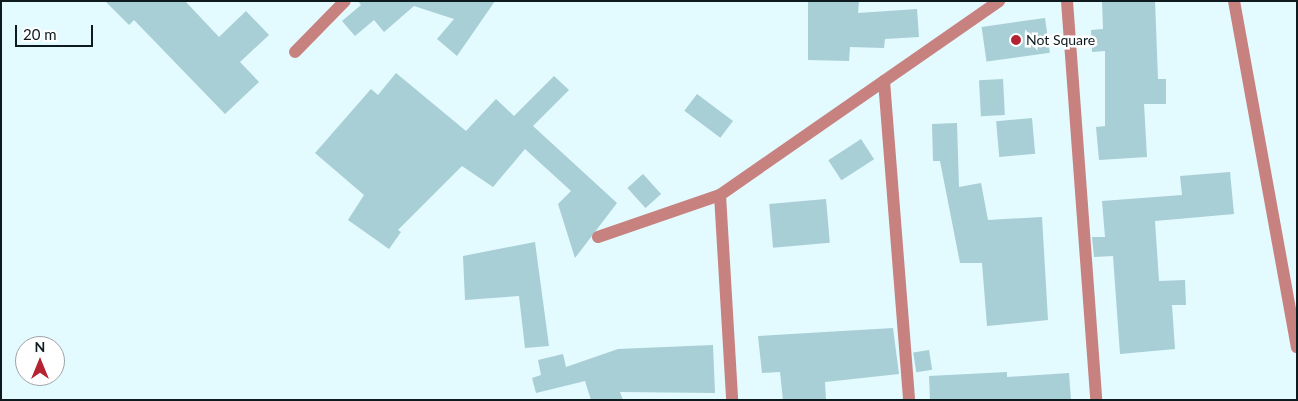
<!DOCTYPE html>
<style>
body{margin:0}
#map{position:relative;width:1298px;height:401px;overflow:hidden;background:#e3fafe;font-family:Lato,sans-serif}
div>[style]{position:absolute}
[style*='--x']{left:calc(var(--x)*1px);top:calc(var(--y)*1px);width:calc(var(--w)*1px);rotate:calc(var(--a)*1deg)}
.building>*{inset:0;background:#a8ced6;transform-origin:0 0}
.street>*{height:12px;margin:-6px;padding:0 6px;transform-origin:6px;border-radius:6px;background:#c78280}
.dots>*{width:14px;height:14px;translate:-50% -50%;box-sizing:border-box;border:2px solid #fff;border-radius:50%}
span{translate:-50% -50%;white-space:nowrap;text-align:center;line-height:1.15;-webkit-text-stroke:5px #fff;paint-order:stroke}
.poi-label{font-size:14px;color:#0d1b1e}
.left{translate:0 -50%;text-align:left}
.frame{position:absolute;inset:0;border:2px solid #0d1b1e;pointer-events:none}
.north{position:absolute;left:15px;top:336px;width:50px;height:50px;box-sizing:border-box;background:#fff;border:1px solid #9ea4a5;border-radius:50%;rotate:0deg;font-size:14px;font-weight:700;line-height:20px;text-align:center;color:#0d1b1e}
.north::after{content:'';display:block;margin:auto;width:18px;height:22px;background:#b52332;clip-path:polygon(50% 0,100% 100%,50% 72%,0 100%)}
.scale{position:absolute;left:15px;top:25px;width:78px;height:22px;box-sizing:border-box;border:2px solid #0d1b1e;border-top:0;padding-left:6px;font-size:15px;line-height:18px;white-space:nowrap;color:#0d1b1e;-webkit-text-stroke:4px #fff;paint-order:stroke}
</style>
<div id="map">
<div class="building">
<i style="clip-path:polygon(105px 1px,185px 1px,219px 37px,246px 11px,269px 35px,240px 62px,259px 82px,225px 114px,134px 20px,129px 25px)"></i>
<i style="clip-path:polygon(358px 1px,495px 1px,457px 56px,437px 39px,454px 19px,414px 6px,384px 32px,374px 20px,355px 36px,342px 21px,361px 5px)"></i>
<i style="clip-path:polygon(808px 1px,859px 1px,858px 13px,917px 9px,919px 37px,885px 39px,884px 48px,850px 47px,849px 61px,808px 60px)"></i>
<i style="clip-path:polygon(1102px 1px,1155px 1px,1158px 79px,1166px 79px,1166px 104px,1144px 104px,1147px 157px,1099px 160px,1096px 127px,1105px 126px,1105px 51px,1092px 52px,1091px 30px,1103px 29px)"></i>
<i style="left:1045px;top:18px;width:35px;height:64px;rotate:82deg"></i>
<i style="clip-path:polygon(396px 73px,466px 131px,496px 99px,514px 116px,554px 76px,569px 90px,533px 126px,617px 203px,575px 258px,558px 204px,571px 191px,525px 149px,493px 187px,462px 166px,398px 230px,401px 232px,389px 249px,348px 220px,364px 195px,315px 153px,371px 89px,378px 95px)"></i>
<i style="left:1003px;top:79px;width:36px;height:24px;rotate:87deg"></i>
<i style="left:697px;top:94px;width:45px;height:21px;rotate:37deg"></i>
<i style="left:1032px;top:118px;width:36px;height:36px;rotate:85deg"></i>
<i style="clip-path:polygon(957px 123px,959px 187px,981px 183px,988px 220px,1042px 217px,1048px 320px,987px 326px,982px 263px,960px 263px,940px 161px,933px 161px,932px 124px)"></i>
<i style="left:861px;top:139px;width:24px;height:39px;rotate:57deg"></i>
<i style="clip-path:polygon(1230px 172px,1234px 214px,1155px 221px,1159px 281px,1185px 280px,1186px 305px,1172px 305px,1175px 349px,1120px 354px,1113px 256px,1094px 257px,1092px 237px,1105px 237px,1102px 201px,1182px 195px,1180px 176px)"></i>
<i style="left:643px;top:174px;width:27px;height:21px;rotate:48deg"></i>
<i style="left:826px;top:199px;width:44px;height:57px;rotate:85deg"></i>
<i style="clip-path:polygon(535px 242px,549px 346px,525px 348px,519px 296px,465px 300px,463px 256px)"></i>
<i style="clip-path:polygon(893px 328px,899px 374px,825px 382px,826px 400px,783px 400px,780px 372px,762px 373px,758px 336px)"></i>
<i style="clip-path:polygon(713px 345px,715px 393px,620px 392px,623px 400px,591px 400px,585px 381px,536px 393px,532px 378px,541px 375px,538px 360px,563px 354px,566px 367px,618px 349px)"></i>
<i style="left:929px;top:350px;width:20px;height:16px;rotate:81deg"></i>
<i style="clip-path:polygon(1007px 372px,1007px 377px,1069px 373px,1071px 400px,930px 400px,929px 376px)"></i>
</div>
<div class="street">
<i style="--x:1067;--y:1;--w:400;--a:85.8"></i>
<i style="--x:1234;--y:1;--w:352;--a:79.7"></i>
<i style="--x:295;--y:52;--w:71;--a:-45.6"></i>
<i style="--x:884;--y:81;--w:320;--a:85.5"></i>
<i style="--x:720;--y:195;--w:205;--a:86.6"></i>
<i style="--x:598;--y:237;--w:129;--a:-19"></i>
<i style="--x:720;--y:195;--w:340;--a:-34.8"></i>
</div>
<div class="dots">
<i style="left:1016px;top:40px;background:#b52332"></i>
</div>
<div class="poi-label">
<span class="left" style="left:1026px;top:40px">Not Square</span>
</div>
<div class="frame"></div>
<div class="north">N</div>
<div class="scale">20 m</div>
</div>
